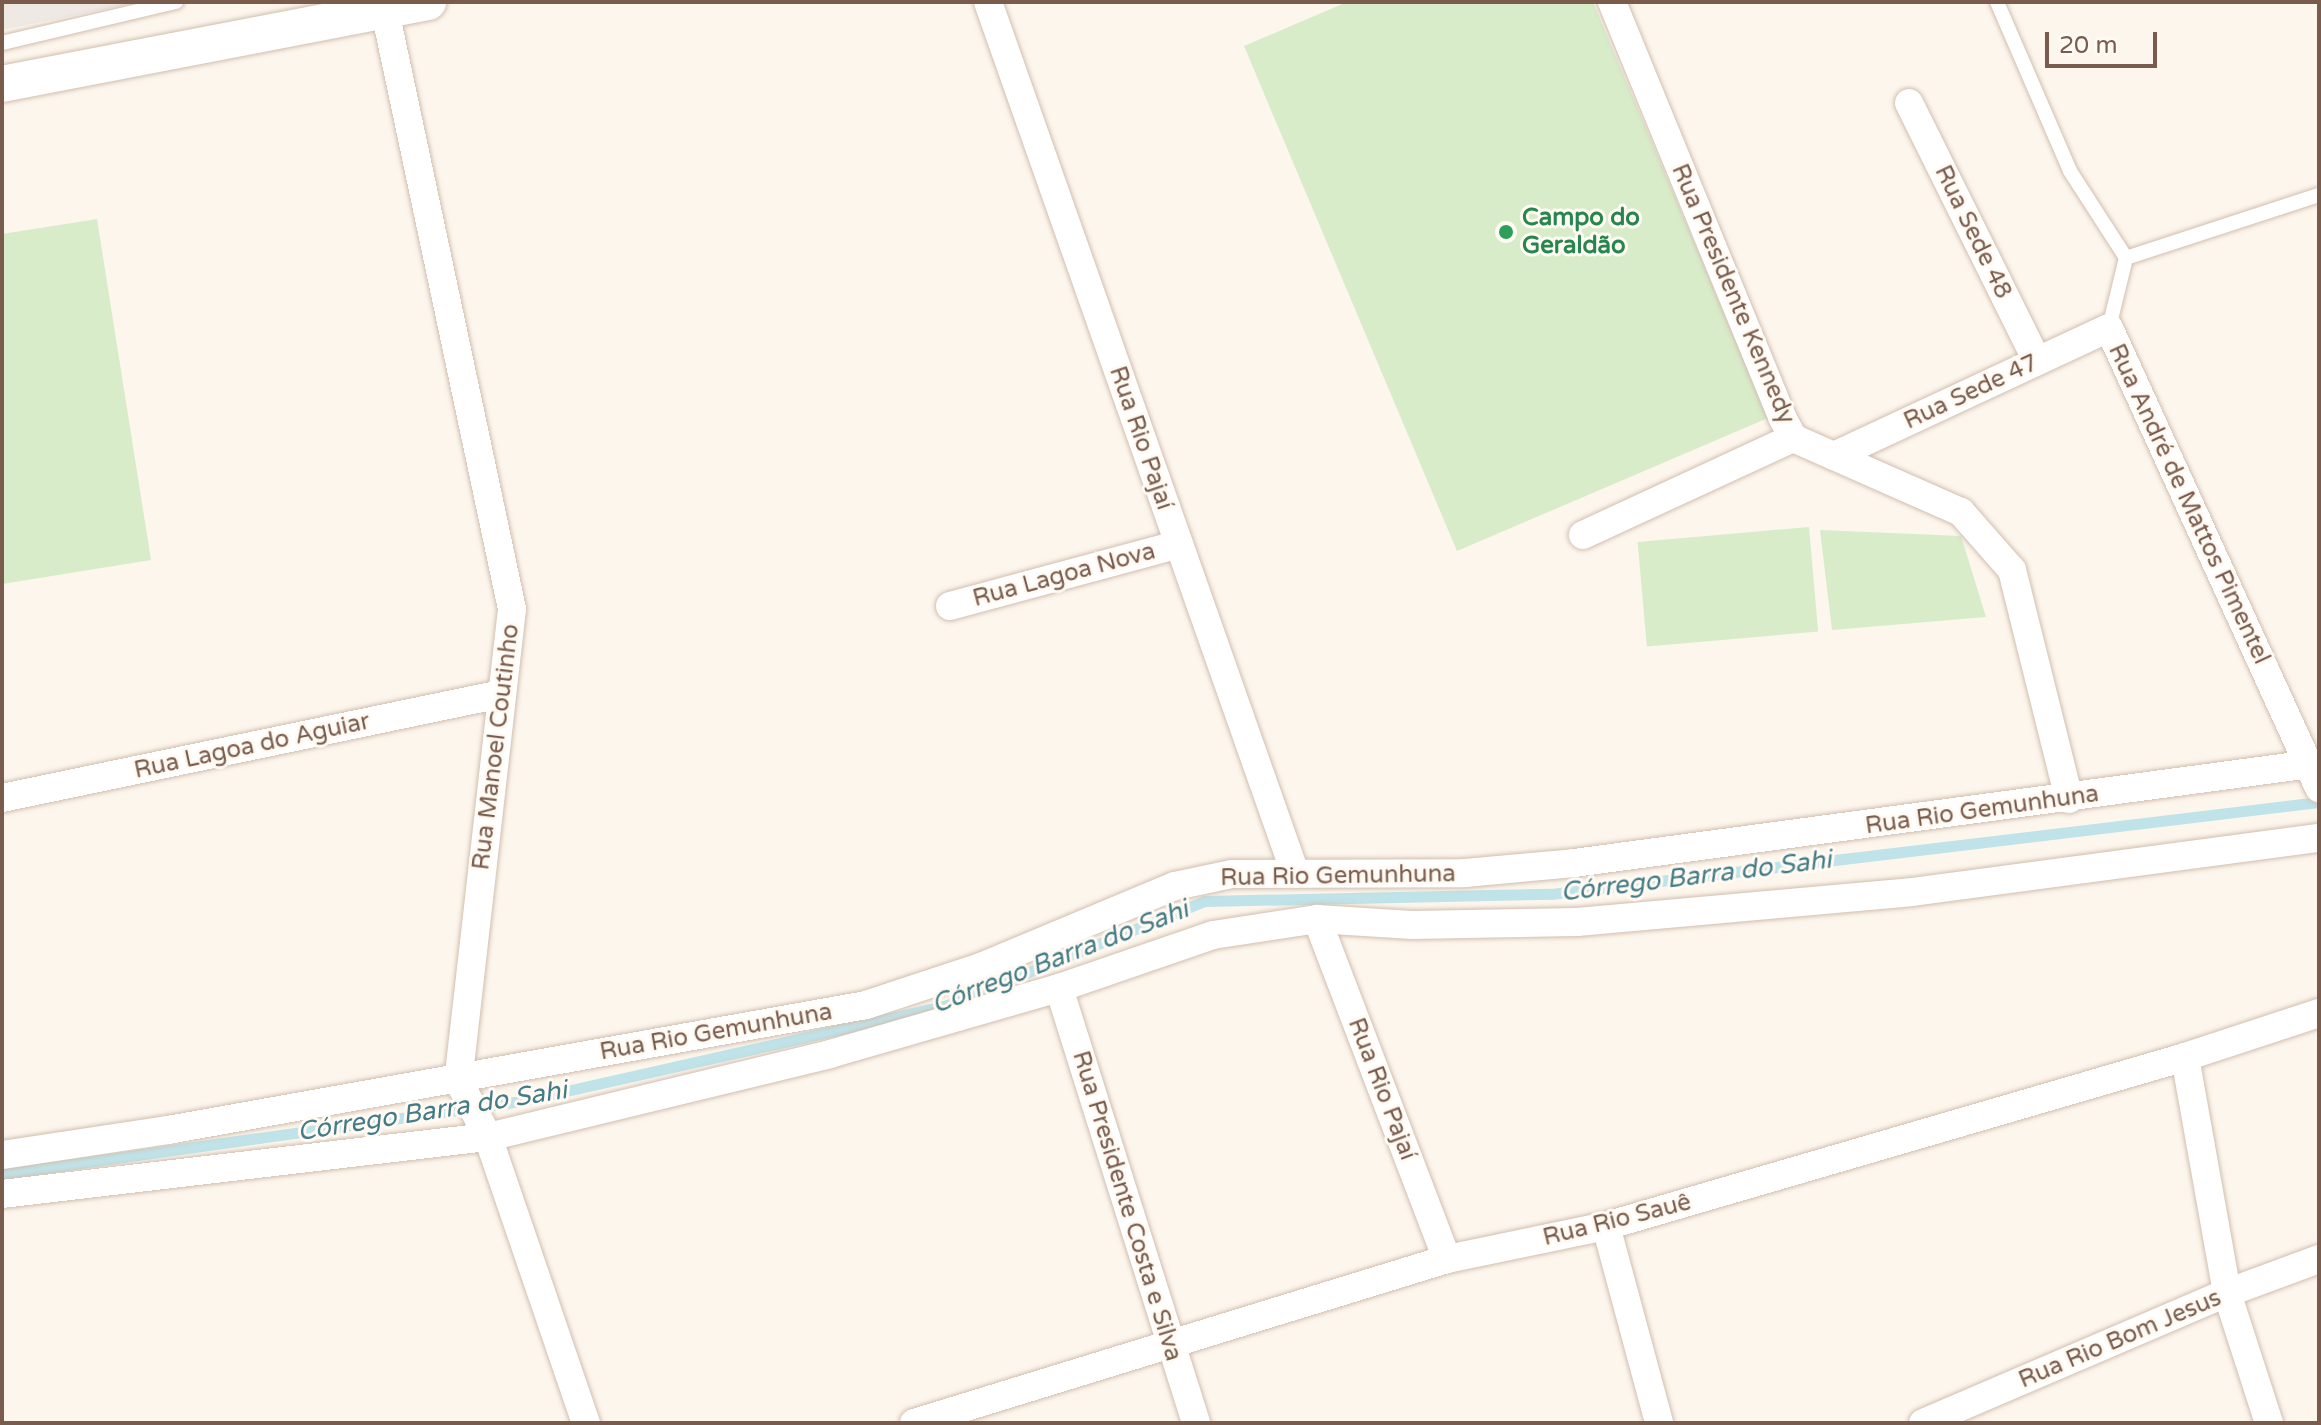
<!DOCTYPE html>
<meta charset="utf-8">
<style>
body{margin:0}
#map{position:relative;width:2321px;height:1425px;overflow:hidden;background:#fdf6ec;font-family:"Varela Round",sans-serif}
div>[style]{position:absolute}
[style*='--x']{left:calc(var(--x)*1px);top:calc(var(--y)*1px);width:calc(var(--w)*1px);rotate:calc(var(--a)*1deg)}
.industrial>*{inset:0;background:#efe9e4}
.green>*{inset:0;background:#d8ecc9;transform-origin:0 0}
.stream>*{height:11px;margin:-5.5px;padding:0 5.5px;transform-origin:5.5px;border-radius:5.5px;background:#bfe3e8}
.roads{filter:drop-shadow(0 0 2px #d1beb0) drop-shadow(0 0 2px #d1beb0)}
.service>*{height:14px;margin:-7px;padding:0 7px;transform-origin:7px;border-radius:7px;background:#fff}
.minor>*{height:28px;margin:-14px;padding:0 14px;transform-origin:14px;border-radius:14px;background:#fff}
.tertiary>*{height:36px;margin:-18px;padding:0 18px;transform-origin:18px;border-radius:18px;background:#fff}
.dots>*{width:22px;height:22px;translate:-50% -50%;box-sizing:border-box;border:4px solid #fffaf3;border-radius:50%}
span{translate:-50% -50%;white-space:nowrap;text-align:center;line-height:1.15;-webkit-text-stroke:6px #fffaf3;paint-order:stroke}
.leisure-label{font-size:24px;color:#27864d;font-weight:700}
.left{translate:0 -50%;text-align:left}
.street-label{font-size:24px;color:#7a5c4d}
.water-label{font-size:26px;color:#437c86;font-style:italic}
.frame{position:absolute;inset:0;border:4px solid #7a5c4d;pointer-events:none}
.scale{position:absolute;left:2045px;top:32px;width:112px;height:36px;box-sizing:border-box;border:4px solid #7a5c4d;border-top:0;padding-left:10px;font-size:24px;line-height:28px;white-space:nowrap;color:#7a5c4d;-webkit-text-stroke:6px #fffaf3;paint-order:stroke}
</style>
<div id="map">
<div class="industrial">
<i style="clip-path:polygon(2px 2px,140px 2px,2px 30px)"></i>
</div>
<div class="green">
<i style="clip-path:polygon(1347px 2px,1593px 2px,1768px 418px,1457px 551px,1244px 46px)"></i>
<i style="clip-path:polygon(97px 219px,151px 560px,2px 584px,2px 234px)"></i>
<i style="left:1809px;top:527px;width:105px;height:172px;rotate:85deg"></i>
<i style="clip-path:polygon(1820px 530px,1961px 536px,1986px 617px,1832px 630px)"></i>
</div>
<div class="stream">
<i style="--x:2;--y:1174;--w:525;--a:-7.99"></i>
<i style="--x:522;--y:1101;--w:436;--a:-12.7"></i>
<i style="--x:947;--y:1005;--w:278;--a:-22"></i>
<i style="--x:1205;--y:901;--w:346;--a:-1.2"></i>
<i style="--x:1551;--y:894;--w:773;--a:-6.83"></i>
</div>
<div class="roads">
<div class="service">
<i style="--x:1997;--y:2;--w:184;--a:66.6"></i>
<i style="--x:2070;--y:171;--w:103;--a:57.2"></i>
<i style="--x:2126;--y:258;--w:72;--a:103.7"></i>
<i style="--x:2;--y:43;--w:179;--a:-13.3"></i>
<i style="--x:2126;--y:258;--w:203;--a:-18.1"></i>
</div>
<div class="minor">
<i style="--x:988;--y:2;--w:924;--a:70.58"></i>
<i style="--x:1612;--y:2;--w:448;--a:67.7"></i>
<i style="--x:1782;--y:417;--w:24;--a:62"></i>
<i style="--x:1793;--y:438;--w:184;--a:23.8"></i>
<i style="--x:1961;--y:512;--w:77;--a:48.7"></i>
<i style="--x:2012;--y:570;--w:236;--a:76"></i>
<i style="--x:385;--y:11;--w:611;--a:78.01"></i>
<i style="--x:512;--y:609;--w:474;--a:96.5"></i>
<i style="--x:458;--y:1080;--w:64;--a:62.2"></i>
<i style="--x:488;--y:1137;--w:302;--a:71.1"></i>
<i style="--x:1909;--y:103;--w:288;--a:63.6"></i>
<i style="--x:1834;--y:456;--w:303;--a:-25"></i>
<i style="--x:2109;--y:328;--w:506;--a:65.46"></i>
<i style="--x:1583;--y:535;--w:231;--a:-24.8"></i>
<i style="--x:950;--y:606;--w:237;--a:-15.1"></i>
<i style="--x:2;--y:798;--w:510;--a:-11.77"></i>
<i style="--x:1317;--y:919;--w:364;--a:69.1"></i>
<i style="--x:1059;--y:988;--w:456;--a:72.5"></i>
<i style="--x:2185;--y:1057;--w:240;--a:79.9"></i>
<i style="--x:2227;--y:1293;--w:137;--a:72.1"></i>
<i style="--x:2;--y:1155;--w:168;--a:-8.6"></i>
<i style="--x:168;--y:1130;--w:709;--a:-10.15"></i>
<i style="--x:866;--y:1005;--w:121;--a:-18.3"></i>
<i style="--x:981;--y:967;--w:210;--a:-22.7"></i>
<i style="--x:1175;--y:886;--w:58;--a:-11.9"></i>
<i style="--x:1232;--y:874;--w:233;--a:-0.2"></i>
<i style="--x:1465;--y:873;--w:109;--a:-5.2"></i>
<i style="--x:1574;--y:863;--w:752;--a:-7.65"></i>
<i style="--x:2;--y:1194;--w:489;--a:-6.7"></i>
<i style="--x:488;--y:1137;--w:352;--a:-13.6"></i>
<i style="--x:830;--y:1054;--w:238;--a:-16.1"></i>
<i style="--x:1059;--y:988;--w:163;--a:-19"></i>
<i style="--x:1213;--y:935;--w:105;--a:-8.7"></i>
<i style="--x:1317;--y:919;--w:95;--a:3.6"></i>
<i style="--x:1412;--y:925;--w:165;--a:-1"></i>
<i style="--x:1577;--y:922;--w:336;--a:-5.1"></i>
<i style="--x:1912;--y:892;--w:411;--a:-7.6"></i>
<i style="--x:1606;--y:1226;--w:204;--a:74.9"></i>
<i style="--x:914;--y:1423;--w:558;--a:-17.1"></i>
<i style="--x:1447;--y:1259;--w:162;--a:-11.7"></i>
<i style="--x:1606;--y:1226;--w:603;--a:-16.27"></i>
<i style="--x:2185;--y:1057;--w:141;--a:-18.2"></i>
<i style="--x:1923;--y:1423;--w:331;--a:-23.2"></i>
<i style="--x:2227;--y:1293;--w:98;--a:-20.3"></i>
</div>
<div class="tertiary">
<i style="--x:2;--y:84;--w:434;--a:-10.9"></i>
</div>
</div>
<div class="dots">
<i style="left:1506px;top:232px;background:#2e9e5b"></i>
</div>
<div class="leisure-label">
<span class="left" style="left:1522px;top:232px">Campo do<br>Geraldão</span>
</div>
<div class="street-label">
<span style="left:1973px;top:232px;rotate:64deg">Rua Sede 48</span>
<span style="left:1733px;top:294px;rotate:67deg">Rua Presidente Kennedy</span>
<span style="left:1971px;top:392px;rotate:-25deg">Rua Sede 47</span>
<span style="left:1141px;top:438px;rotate:71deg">Rua Rio Pajaí</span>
<span style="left:2189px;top:504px;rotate:65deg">Rua André de Mattos Pimentel</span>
<span style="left:1064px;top:575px;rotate:-15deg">Rua Lagoa Nova</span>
<span style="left:252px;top:746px;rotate:-12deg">Rua Lagoa do Aguiar</span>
<span style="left:496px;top:747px;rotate:-83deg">Rua Manoel Coutinho</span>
<span style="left:1982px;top:810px;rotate:-8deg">Rua Rio Gemunhuna</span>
<span style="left:1338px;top:876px;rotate:-1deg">Rua Rio Gemunhuna</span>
<span style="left:716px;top:1032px;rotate:-10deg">Rua Rio Gemunhuna</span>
<span style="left:1382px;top:1089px;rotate:69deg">Rua Rio Pajaí</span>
<span style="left:1127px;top:1206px;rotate:73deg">Rua Presidente Costa e Silva</span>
<span style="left:1617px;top:1220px;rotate:-14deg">Rua Rio Sauê</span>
<span style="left:2120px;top:1339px;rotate:-23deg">Rua Rio Bom Jesus</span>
</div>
<div class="water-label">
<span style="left:1696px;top:876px;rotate:-7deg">Córrego Barra do Sahi</span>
<span style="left:1060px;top:957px;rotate:-21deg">Córrego Barra do Sahi</span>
<span style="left:432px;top:1111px;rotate:-9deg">Córrego Barra do Sahi</span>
</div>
<div class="frame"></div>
<div class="scale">20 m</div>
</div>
